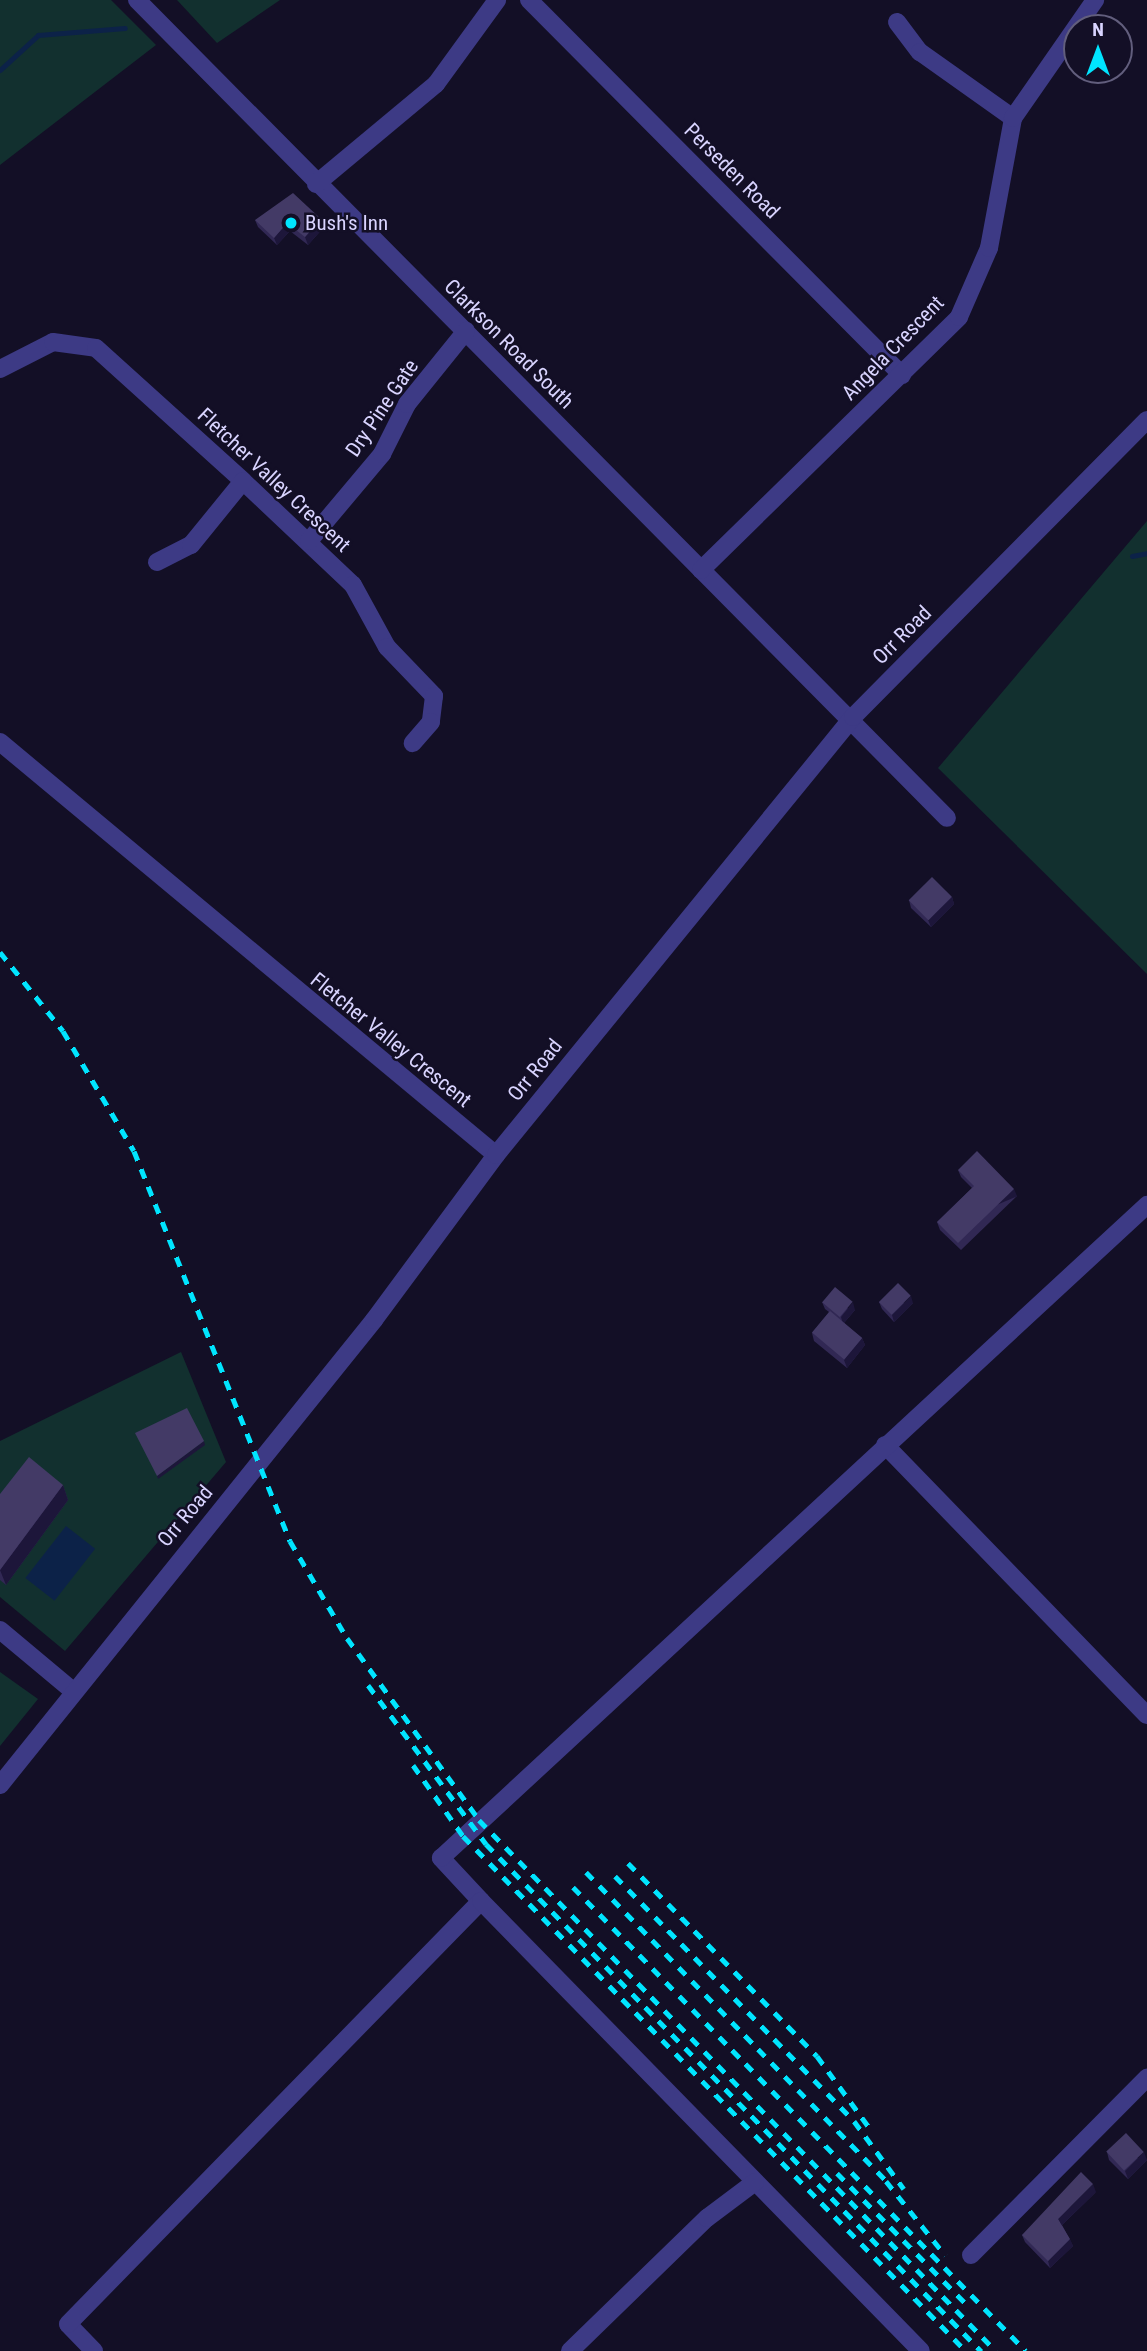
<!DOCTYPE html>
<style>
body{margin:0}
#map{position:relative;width:1147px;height:2351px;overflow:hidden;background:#130f26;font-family:"Roboto Condensed",sans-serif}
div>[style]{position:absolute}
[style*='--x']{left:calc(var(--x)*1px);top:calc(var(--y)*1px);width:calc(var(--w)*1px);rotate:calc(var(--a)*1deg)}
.green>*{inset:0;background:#12302f}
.water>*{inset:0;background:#0c2248;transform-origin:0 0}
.stream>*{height:5px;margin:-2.5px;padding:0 2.5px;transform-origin:2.5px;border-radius:2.5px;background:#0c2248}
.minor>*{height:18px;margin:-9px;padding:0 9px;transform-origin:9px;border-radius:9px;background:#3d3a85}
.rail>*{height:5px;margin-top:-2.5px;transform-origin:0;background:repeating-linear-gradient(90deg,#00e5ff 0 10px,transparent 0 19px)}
.wall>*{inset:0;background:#312854}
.shaded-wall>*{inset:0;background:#1d163a;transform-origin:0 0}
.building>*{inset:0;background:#433a66;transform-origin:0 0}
.dots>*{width:19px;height:19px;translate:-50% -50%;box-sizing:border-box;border:4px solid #130f26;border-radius:50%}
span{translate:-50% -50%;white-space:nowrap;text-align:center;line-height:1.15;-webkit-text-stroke:5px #130f26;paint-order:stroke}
.street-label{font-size:21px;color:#d9d4ff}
.poi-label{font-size:21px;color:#d9d4ff}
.left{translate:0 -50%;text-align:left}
.north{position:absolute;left:1063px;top:14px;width:70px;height:70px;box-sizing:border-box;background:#130f26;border:2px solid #625e7d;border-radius:50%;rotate:0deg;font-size:19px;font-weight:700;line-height:28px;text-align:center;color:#d9d4ff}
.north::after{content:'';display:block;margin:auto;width:24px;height:32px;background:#00e5ff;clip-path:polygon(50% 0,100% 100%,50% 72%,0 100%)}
</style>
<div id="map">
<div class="green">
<i style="clip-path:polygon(0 0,111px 0,156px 45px,0 165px)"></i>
<i style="clip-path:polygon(177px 0,280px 0,217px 43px)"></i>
<i style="clip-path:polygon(1147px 521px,1147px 974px,938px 768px)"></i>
<i style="clip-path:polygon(181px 1352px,226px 1462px,65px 1651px,0 1597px,0 1441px)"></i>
<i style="clip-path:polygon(0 1672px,38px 1699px,0 1746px)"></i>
</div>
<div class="water">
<i style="left:66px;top:1526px;width:37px;height:66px;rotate:38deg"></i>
</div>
<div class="stream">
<i style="--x:0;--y:70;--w:52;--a:-42.6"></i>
<i style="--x:38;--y:35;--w:87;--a:-4.6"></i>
<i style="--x:1132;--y:556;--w:15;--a:-11"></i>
</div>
<div class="minor">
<i style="--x:137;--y:0;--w:1151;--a:45.28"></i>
<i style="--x:529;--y:0;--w:529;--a:45.15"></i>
<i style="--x:897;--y:22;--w:38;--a:53"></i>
<i style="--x:920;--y:52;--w:114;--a:35.4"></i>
<i style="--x:316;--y:184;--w:156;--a:-39.8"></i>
<i style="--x:436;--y:84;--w:104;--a:-54"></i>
<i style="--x:0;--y:369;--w:59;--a:-27"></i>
<i style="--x:53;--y:342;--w:43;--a:7.9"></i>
<i style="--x:96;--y:348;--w:198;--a:42.1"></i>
<i style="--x:243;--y:481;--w:151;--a:43.4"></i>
<i style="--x:353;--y:585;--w:71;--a:61.3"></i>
<i style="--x:387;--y:647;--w:68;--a:46.2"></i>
<i style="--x:434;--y:696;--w:26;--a:97"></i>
<i style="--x:431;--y:722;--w:28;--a:131"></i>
<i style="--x:309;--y:541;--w:114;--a:-50"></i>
<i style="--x:382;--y:454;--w:56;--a:-63.4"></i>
<i style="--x:407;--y:404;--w:94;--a:-51.1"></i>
<i style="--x:157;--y:562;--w:38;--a:-27"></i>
<i style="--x:191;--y:545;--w:82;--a:-50.9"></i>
<i style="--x:701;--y:570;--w:361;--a:-44.4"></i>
<i style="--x:959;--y:317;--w:75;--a:-66.5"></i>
<i style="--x:989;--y:248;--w:132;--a:-79.5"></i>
<i style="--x:1013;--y:118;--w:144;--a:-55.2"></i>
<i style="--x:0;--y:742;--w:645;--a:39.78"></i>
<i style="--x:885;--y:1445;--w:376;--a:45.9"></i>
<i style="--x:0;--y:1630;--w:95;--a:39.9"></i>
<i style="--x:0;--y:1785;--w:597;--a:-51.19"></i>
<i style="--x:374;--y:1320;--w:205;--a:-53.5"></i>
<i style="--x:496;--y:1155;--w:565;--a:-50.82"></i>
<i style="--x:853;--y:717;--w:418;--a:-45.3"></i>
<i style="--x:481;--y:1901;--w:59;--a:-132.9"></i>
<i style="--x:441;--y:1858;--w:962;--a:-42.77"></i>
<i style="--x:971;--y:2255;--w:250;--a:-45.2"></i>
<i style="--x:94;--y:2351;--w:37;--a:-134"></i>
<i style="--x:68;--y:2324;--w:591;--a:-45.69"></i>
<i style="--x:481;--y:1901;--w:629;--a:45.64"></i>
<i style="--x:570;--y:2351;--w:191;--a:-44.2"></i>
<i style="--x:707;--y:2218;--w:60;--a:-36.9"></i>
</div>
<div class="rail">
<i style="--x:0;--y:952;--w:101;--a:51.4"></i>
<i style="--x:63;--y:1031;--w:139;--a:59.4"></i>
<i style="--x:134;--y:1151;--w:420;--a:68.2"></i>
<i style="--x:290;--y:1541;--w:113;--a:59.6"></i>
<i style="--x:347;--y:1638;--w:225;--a:54"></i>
<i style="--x:479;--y:1820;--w:741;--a:45.77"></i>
<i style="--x:368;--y:1685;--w:198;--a:53.4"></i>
<i style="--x:486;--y:1844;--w:709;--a:45.69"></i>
<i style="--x:413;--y:1765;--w:87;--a:54.8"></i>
<i style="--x:463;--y:1836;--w:720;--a:45.68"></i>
<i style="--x:628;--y:1863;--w:270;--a:45.6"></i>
<i style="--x:817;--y:2056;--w:87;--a:53.9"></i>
<i style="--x:586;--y:1872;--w:431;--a:45.8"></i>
<i style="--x:886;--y:2181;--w:95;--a:51.4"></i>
<i style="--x:615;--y:1876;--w:342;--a:45.7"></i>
<i style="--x:854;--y:2121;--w:84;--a:53.7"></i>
<i style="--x:573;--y:1887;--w:648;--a:45.69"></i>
<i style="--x:837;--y:2173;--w:190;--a:45.4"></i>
</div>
<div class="wall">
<i style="clip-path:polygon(255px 220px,324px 227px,308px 245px,290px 231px,277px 245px,258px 227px)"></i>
<i style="clip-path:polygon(952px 897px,954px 904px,931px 927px,911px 908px,909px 900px)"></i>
<i style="clip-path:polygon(958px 1170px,1017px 1196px,961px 1250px,940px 1230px,937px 1222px,972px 1188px,961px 1177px)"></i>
<i style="clip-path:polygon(822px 1302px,855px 1310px,844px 1323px,862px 1338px,865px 1345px,847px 1368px,814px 1341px,812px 1333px,829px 1312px,825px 1309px)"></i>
<i style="clip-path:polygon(879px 1302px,913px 1303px,894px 1322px,882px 1309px)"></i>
<i style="clip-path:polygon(63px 1485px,68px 1500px,6px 1585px,0 1580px,0 1494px)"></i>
<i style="clip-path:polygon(1107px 2152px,1147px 2160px,1128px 2179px,1109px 2160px)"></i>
<i style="clip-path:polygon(1096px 2192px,1062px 2225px,1073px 2246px,1050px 2268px,1025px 2242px,1022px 2235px)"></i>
</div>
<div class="shaded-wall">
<i style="clip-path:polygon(321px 219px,324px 227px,308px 245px,305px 237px)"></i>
<i style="clip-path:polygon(287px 223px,290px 231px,277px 245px,274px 238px)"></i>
<i style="clip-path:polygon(952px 897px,954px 904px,931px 927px,928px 920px)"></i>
<i style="left:1014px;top:1189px;width:8px;height:78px;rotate:67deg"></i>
<i style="clip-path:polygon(911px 1296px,913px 1303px,894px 1322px,892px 1315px)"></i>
<i style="clip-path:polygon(853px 1302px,855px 1310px,843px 1324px,841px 1317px)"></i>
<i style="clip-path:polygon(862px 1338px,865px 1345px,847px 1368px,844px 1360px)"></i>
<i style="clip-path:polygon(204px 1441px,205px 1445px,158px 1479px,157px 1476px)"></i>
<i style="clip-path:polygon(63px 1485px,68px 1500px,6px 1585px,0 1570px)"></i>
<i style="clip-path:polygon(1144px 2152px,1147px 2160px,1128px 2179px,1125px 2171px)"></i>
<i style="clip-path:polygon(1093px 2184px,1096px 2192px,1061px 2226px,1058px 2219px)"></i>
<i style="clip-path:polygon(1070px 2239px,1073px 2246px,1050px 2268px,1048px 2261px)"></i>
</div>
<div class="building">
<i style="clip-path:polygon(293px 193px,321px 219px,305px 237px,287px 223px,274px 238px,255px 220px)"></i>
<i style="left:932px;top:877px;width:28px;height:33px;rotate:45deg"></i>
<i style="clip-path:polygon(977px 1151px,1014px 1189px,958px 1243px,937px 1222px,974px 1186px,958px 1170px)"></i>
<i style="left:898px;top:1283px;width:18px;height:27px;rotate:45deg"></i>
<i style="left:835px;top:1287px;width:23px;height:20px;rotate:40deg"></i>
<i style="left:830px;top:1311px;width:42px;height:28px;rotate:40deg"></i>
<i style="clip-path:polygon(187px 1408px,204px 1441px,157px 1476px,135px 1433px)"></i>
<i style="clip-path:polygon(29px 1457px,63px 1485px,0 1570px,0 1494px)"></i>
<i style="left:1126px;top:2133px;width:26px;height:27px;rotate:47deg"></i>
<i style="clip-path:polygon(1081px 2172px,1093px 2184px,1058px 2219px,1070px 2239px,1048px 2261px,1022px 2235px)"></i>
</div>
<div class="dots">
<i style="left:291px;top:223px;background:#00e5ff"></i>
</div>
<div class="street-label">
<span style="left:732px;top:171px;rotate:45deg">Perseden Road</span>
<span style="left:509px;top:344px;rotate:45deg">Clarkson Road South</span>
<span style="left:893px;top:348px;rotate:-46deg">Angela Crescent</span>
<span style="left:382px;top:408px;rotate:-56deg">Dry Pine Gate</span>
<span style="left:274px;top:480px;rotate:43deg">Fletcher Valley Crescent</span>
<span style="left:902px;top:635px;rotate:-45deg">Orr Road</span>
<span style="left:391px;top:1040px;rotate:39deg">Fletcher Valley Crescent</span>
<span style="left:535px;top:1070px;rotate:-51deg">Orr Road</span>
<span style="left:185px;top:1516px;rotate:-50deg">Orr Road</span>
</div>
<div class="poi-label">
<span class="left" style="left:305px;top:223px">Bush's Inn</span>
</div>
<div class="north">N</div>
</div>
